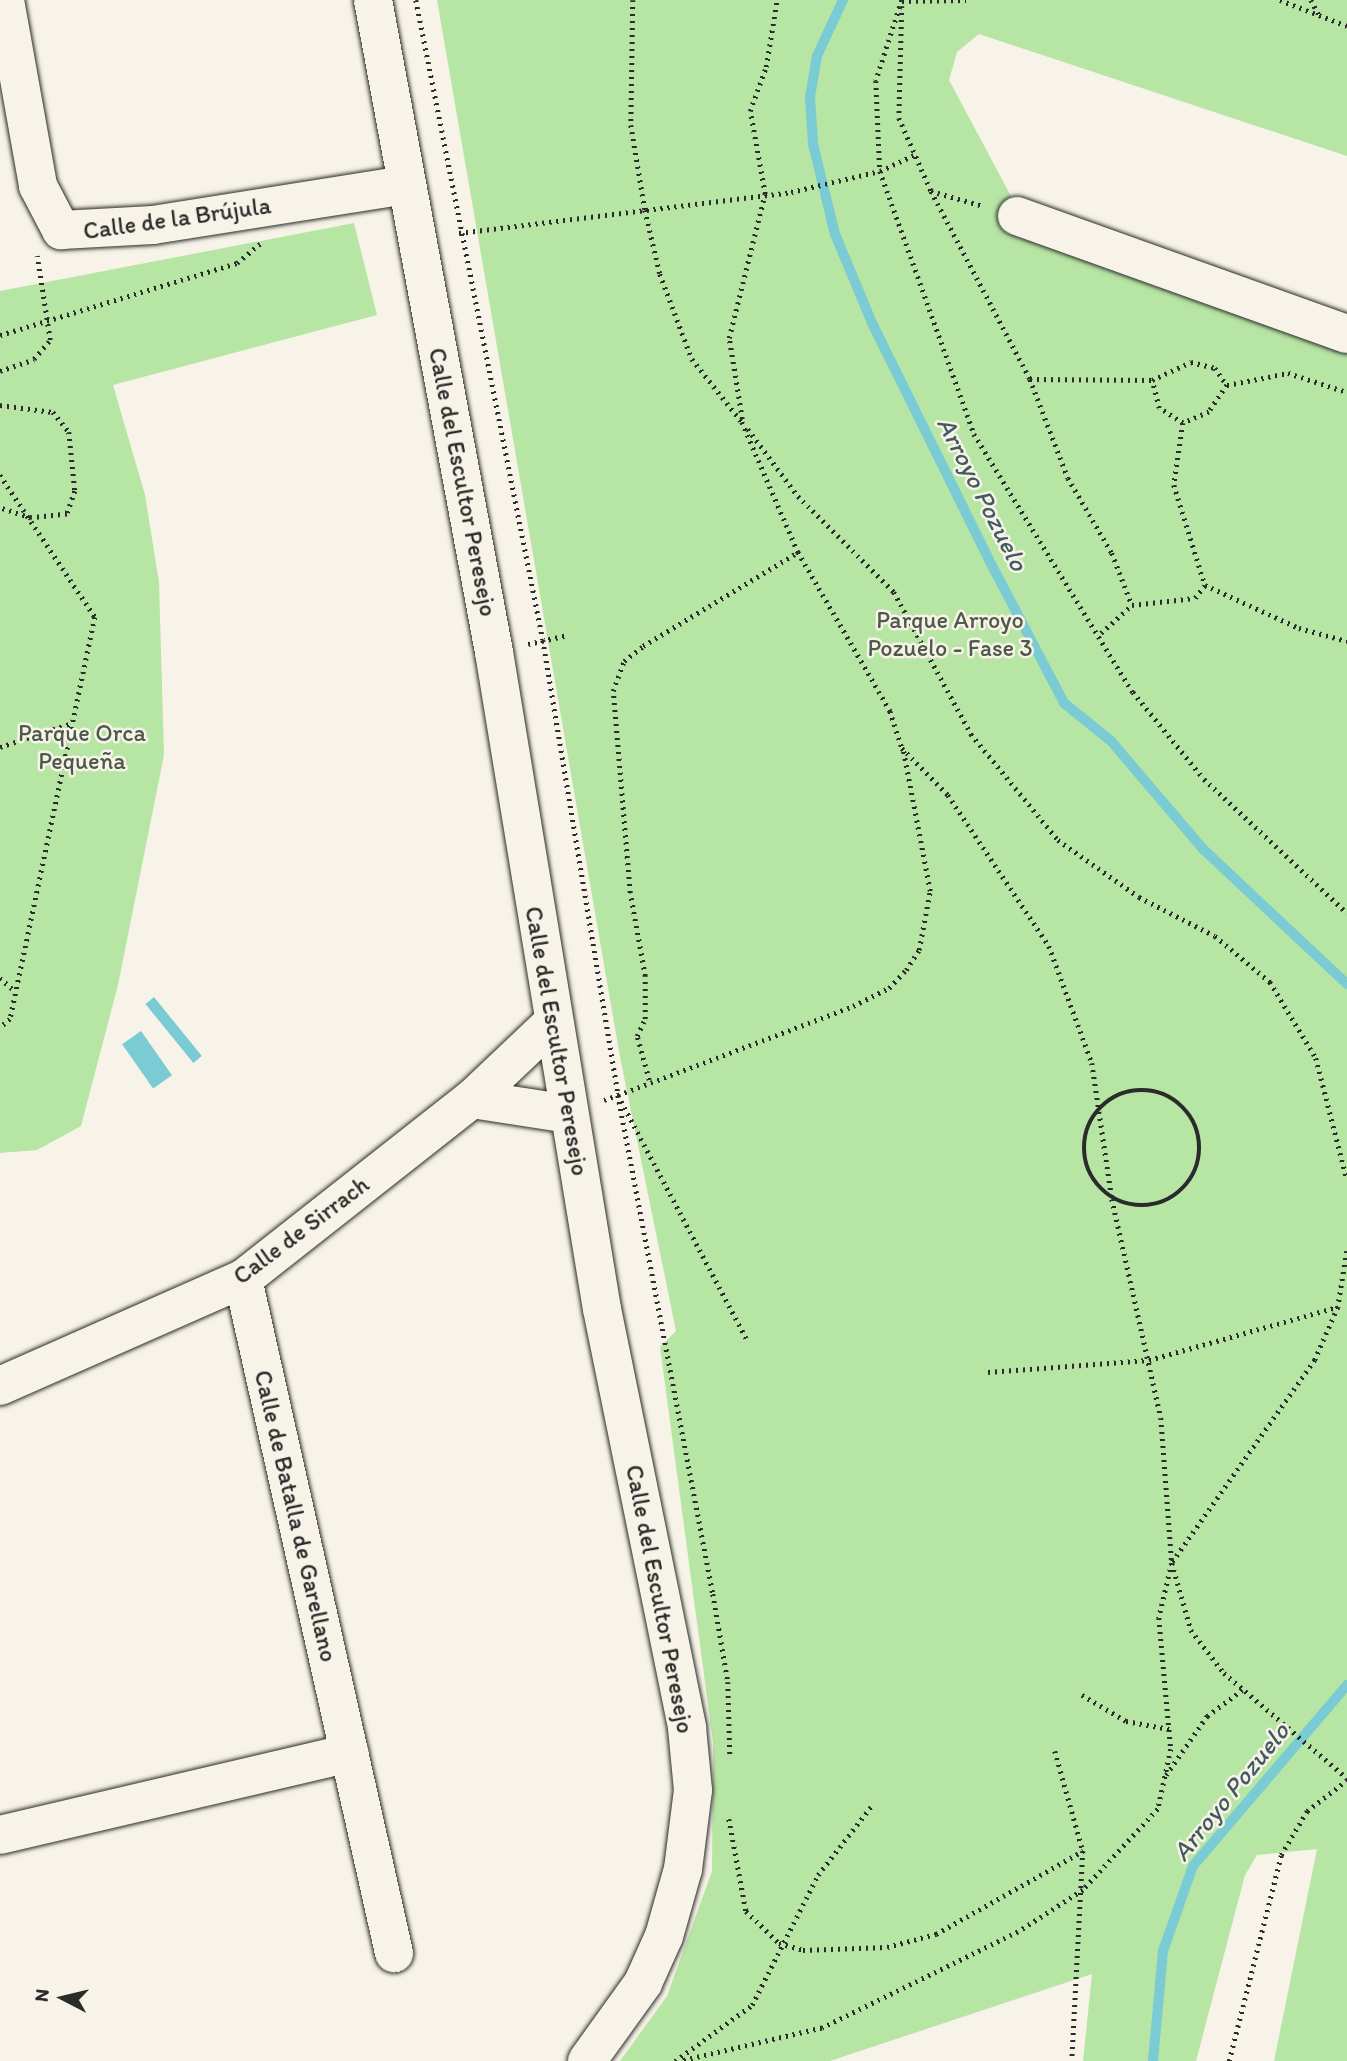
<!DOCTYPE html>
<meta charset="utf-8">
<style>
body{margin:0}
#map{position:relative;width:1347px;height:2061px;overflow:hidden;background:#f7f3e8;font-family:Itim,sans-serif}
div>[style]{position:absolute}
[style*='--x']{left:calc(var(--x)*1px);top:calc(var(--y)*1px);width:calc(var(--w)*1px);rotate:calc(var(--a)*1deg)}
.green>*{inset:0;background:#b7e5a4}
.water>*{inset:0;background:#7bcbd4;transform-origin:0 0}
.stream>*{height:10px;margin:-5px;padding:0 5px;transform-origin:5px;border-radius:5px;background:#7bcbd4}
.path>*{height:4.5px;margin-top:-2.25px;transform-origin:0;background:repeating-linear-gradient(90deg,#2b2b2b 0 2px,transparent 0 7px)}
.path>.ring{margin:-2.25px;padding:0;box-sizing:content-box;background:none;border:4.5px solid #2b2b2b;border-radius:50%}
.roads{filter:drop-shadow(0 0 2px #2b2b2b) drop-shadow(0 0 2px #2b2b2b)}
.minor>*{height:38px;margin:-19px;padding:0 19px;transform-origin:19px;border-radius:19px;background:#f7f3e8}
span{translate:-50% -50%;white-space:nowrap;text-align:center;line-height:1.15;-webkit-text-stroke:5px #f7f3e8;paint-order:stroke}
.street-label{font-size:24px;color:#2b2b2b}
.park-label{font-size:24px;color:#4e5a49}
.water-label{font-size:26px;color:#435b5e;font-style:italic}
.north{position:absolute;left:28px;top:1963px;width:70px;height:70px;-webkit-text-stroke:5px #f7f3e8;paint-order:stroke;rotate:277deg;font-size:19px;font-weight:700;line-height:28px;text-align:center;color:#2b2b2b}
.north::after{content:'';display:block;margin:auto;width:24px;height:32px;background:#2b2b2b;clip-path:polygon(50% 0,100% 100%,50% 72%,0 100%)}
</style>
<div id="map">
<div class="green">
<i style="clip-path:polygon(437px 0,1347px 0,1347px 156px,979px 34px,957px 52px,949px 80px,1035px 241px,1347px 350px,1347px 2061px,1274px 2061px,1317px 1849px,1257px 1855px,1245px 1875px,1196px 2061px,1083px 2061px,1092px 1974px,830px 2061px,620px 2061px,667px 1996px,712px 1871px,713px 1742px,660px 1347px,676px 1331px,620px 1057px)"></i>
<i style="clip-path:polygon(354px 223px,377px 315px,113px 385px,145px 495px,159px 582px,164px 755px,118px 985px,81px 1126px,37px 1150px,0 1153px,0 291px)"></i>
</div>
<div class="water">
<i style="left:154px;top:997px;width:76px;height:11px;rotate:51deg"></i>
<i style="left:141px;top:1031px;width:54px;height:23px;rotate:55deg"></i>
</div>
<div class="stream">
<i style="--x:843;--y:0;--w:62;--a:114.9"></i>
<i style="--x:817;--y:56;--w:42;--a:99.7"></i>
<i style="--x:810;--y:97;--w:47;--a:86.3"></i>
<i style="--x:813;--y:144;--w:93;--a:76.3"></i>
<i style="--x:835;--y:234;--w:96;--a:67.4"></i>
<i style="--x:872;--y:323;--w:262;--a:63.7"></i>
<i style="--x:988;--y:558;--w:164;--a:62.3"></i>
<i style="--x:1064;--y:703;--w:60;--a:39"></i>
<i style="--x:1111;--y:741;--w:140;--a:49.6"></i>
<i style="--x:1202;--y:848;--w:199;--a:43.2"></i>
<i style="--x:1153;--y:2061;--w:110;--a:-84.8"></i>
<i style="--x:1163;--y:1951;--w:90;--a:-70.6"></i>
<i style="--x:1193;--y:1866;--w:238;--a:-49.6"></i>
</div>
<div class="path">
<i style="--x:416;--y:0;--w:652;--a:78.78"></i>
<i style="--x:543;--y:640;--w:461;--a:80.6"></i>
<i style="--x:618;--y:1095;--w:508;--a:79.22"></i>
<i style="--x:713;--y:1594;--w:89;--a:80.3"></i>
<i style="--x:728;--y:1682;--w:73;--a:88.4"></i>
<i style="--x:633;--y:0;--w:125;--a:90.9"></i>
<i style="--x:631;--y:125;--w:86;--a:80.6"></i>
<i style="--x:645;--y:210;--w:66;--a:76.8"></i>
<i style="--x:660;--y:274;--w:91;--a:69.4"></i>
<i style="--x:692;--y:359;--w:80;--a:51.6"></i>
<i style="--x:742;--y:422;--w:142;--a:66.7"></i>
<i style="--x:798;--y:552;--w:184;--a:59.9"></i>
<i style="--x:890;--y:711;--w:39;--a:72"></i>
<i style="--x:902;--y:748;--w:66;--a:45.6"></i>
<i style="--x:948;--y:795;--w:182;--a:56.2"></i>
<i style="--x:1049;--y:946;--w:125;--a:69.8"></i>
<i style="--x:1092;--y:1063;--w:137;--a:81.6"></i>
<i style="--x:1112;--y:1199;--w:224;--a:77.4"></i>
<i style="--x:1161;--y:1418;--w:145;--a:85.7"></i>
<i style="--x:1172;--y:1563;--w:57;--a:103.3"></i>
<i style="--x:1159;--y:1618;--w:132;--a:84.8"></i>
<i style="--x:1171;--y:1749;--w:61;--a:102.2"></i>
<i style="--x:1158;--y:1809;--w:110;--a:132.8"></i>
<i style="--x:1083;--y:1890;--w:77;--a:147.1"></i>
<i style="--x:1018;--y:1932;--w:218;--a:153.9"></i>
<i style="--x:822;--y:2028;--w:145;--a:166.8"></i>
<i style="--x:902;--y:0;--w:85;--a:107.8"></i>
<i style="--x:876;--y:81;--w:90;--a:87.5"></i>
<i style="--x:880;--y:171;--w:279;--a:70.3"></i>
<i style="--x:974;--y:434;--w:303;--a:58.4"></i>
<i style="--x:1133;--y:692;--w:112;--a:50.8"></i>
<i style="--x:1204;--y:779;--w:196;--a:43.1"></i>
<i style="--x:1280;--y:0;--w:72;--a:21.2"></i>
<i style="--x:1311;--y:0;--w:17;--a:62"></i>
<i style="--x:902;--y:1;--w:64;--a:-0.9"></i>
<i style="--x:902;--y:6;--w:112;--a:91.5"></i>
<i style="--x:899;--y:118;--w:80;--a:66.3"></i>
<i style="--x:931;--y:191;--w:54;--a:16.1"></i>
<i style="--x:931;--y:191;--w:212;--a:62.2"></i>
<i style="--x:1030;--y:379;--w:106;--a:69"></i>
<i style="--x:1068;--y:478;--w:87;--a:59.6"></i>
<i style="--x:1112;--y:553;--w:56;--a:69"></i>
<i style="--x:459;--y:233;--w:335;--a:-7"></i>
<i style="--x:791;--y:192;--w:91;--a:-13.3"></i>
<i style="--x:880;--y:171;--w:40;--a:-25"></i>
<i style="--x:0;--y:335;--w:248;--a:-16.9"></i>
<i style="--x:237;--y:263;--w:30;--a:-40"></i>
<i style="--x:0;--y:371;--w:36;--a:-19"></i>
<i style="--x:34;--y:359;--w:25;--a:-50"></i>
<i style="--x:50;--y:340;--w:85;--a:-98.8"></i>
<i style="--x:1030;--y:379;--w:122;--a:0.5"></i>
<i style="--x:1152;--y:380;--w:43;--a:-24.8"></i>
<i style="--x:1191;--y:362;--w:25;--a:14"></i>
<i style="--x:1215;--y:368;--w:21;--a:55"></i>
<i style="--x:1227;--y:385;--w:32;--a:124"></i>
<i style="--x:1209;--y:412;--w:28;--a:157"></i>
<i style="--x:1183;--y:423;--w:28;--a:-148"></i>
<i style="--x:1159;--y:408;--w:29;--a:-104"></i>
<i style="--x:1227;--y:385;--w:62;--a:-11.1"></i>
<i style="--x:1288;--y:373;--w:62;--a:17.9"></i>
<i style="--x:0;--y:405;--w:53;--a:7.5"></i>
<i style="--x:53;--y:412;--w:26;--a:51"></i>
<i style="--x:69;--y:432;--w:59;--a:84.2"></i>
<i style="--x:75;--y:491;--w:24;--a:109"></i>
<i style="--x:67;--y:514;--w:36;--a:174"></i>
<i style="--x:31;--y:518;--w:33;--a:-162"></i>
<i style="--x:742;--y:419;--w:82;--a:-99.1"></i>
<i style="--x:729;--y:338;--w:148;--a:-76"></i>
<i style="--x:765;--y:194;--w:84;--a:-100.2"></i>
<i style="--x:750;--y:111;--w:47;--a:-70"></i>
<i style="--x:766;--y:67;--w:68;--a:-80.7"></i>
<i style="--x:1183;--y:423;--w:63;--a:98.3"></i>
<i style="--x:1174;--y:485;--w:105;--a:72.8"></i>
<i style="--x:1205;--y:585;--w:103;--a:24.6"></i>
<i style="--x:1299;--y:628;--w:50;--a:15.2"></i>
<i style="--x:748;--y:429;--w:84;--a:53.3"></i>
<i style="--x:798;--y:496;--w:136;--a:45"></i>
<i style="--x:894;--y:592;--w:162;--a:61.5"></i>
<i style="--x:971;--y:734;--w:137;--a:50.6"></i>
<i style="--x:1058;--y:840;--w:99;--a:35.1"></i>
<i style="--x:1139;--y:897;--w:85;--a:27.2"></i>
<i style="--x:1215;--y:936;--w:72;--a:39.9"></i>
<i style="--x:1270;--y:982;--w:89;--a:58.8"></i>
<i style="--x:1316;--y:1058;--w:126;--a:75.7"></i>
<i style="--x:0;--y:475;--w:171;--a:56.2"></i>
<i style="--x:95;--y:617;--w:411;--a:101.9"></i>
<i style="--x:10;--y:1019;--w:13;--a:138"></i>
<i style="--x:1101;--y:633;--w:42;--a:-42.1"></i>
<i style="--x:1132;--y:605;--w:63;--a:-6.3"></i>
<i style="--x:1195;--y:598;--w:16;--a:-52"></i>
<i style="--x:528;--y:644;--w:41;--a:-12.7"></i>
<i style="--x:0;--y:747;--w:76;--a:-18.4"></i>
<i style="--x:0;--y:978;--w:20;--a:41"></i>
<i style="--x:649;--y:1080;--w:46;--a:-105.3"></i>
<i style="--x:637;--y:1036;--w:19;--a:-65"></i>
<i style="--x:645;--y:1019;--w:43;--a:-90"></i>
<i style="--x:645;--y:976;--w:84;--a:-100.2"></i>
<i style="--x:630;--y:893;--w:203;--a:-94.8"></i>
<i style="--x:613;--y:691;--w:32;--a:-70"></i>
<i style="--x:624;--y:661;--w:24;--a:-38"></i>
<i style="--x:643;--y:646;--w:181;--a:-31.2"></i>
<i class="ring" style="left:1084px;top:1090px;width:111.5px;height:111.5px"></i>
<i style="--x:618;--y:1095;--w:251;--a:-20.7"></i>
<i style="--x:853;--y:1006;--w:40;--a:-26.6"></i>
<i style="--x:889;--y:988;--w:25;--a:-47"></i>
<i style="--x:906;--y:970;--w:24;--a:-57"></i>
<i style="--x:919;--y:950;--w:60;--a:-79.4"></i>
<i style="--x:930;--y:891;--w:145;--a:-100.8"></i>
<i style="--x:604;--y:1100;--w:15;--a:-20"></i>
<i style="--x:618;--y:1095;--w:279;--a:62.2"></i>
<i style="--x:1347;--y:1251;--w:57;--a:99.1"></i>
<i style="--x:1338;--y:1307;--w:58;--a:113.5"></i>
<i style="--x:1315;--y:1360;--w:248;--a:125.2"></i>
<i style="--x:1172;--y:1563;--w:70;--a:74.2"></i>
<i style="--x:1191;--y:1630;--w:54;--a:52.5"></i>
<i style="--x:1224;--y:1673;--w:162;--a:40.5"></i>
<i style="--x:988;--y:1372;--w:161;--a:-4.3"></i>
<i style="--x:1149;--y:1360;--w:196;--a:-15.7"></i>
<i style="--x:1082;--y:1695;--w:51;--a:30.6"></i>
<i style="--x:1126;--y:1721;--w:44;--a:10.5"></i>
<i style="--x:1055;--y:1751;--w:104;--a:74.4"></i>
<i style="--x:1083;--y:1851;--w:210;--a:93"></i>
<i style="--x:1166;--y:1775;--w:72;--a:-55.2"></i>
<i style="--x:1207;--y:1716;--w:44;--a:-36.6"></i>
<i style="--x:729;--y:1819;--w:94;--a:79.5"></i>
<i style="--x:746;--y:1911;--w:46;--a:44.1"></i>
<i style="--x:779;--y:1943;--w:25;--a:16"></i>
<i style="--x:803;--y:1950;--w:84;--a:-2"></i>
<i style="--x:887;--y:1947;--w:51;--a:-14.9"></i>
<i style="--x:936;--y:1934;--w:169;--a:-29.5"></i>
<i style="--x:675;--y:2061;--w:95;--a:-36"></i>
<i style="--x:752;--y:2005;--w:146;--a:-63.1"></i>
<i style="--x:818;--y:1875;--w:90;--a:-52.2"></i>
<i style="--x:1229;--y:2061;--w:212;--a:-75.8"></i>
<i style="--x:1281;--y:1855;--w:51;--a:-59.4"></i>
<i style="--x:1307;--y:1811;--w:51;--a:-37.8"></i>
</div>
<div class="roads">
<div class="minor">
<i style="--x:5;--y:0;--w:189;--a:79.9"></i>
<i style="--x:38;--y:186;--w:50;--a:62.4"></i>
<i style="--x:61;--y:230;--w:92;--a:-3.1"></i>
<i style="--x:153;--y:225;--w:255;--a:-9"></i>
<i style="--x:373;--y:0;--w:663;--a:79.49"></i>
<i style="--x:494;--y:652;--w:666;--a:80.67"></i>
<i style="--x:602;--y:1309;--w:428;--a:78.5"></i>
<i style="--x:687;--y:1728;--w:62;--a:84.5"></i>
<i style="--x:693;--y:1790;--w:80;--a:97.2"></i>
<i style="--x:683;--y:1869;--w:70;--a:105.8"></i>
<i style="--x:664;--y:1936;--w:51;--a:114.1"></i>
<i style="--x:643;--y:1983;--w:96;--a:125.7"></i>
<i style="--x:1017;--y:216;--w:350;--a:19.7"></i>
<i style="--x:472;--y:1099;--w:98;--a:8.8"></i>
<i style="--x:243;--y:1279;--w:691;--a:77.37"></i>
<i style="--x:0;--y:1386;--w:266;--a:-23.8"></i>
<i style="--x:243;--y:1279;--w:291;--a:-38.2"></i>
<i style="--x:472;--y:1099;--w:110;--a:-43.5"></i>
<i style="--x:0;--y:1835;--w:359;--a:-13.2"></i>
</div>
</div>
<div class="street-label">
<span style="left:177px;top:218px;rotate:-8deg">Calle de la Brújula</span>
<span style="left:463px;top:482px;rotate:79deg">Calle del Escultor Peresejo</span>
<span style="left:557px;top:1041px;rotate:80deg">Calle del Escultor Peresejo</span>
<span style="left:301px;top:1230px;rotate:-37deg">Calle de Sirrach</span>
<span style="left:296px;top:1516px;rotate:77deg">Calle de Batalla de Garellano</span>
<span style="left:660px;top:1599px;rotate:79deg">Calle del Escultor Peresejo</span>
</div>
<div class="park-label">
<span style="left:950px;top:634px">Parque Arroyo<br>Pozuelo - Fase 3</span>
<span style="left:82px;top:747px">Parque Orca<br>Pequeña</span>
</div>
<div class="water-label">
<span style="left:982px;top:494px;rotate:63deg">Arroyo Pozuelo</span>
<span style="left:1231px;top:1792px;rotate:-51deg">Arroyo Pozuelo</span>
</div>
<div class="north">N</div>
</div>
